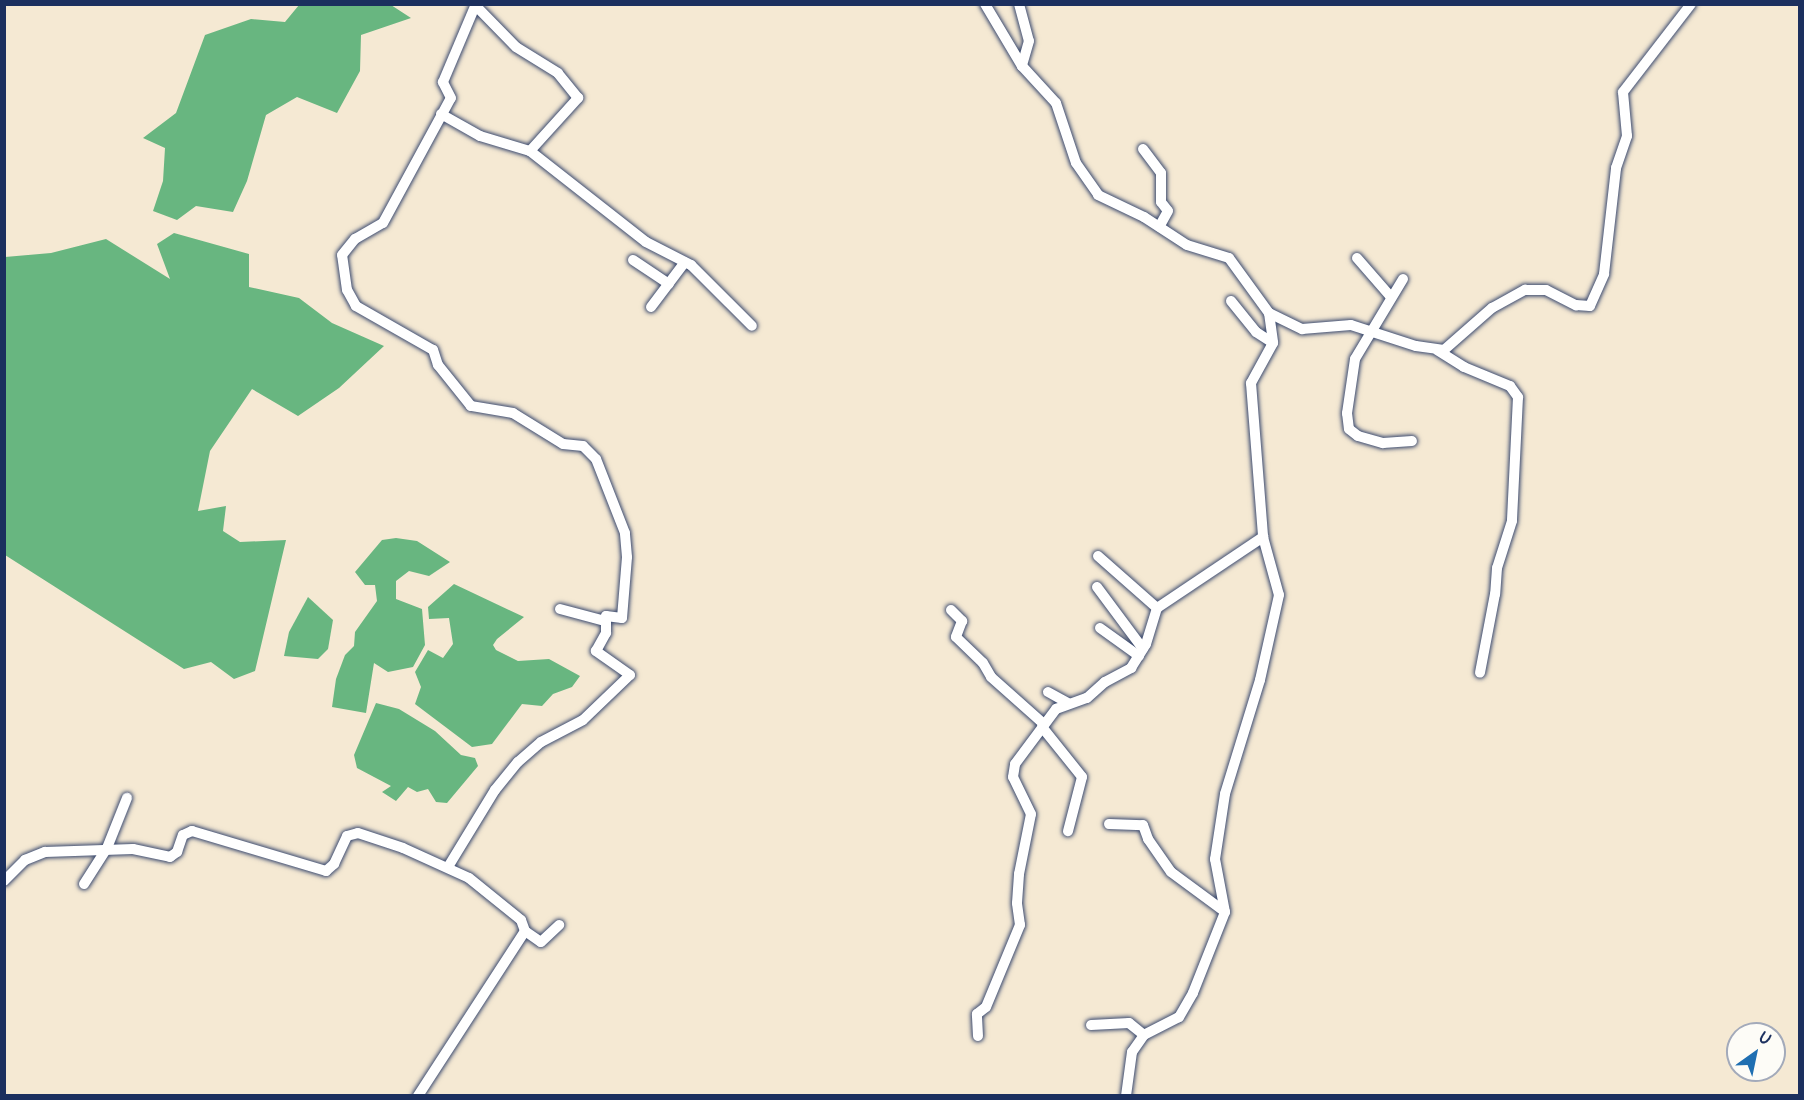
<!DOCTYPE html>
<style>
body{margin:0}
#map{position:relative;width:1804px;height:1100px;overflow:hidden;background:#f5e9d3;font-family:Pangolin,sans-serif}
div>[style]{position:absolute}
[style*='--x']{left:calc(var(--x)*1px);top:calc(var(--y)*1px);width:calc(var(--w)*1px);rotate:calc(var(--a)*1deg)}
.forest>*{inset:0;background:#68b680}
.roads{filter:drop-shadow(0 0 2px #3c4b70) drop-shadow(0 0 2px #3c4b70)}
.minor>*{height:10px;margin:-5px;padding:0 5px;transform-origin:5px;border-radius:5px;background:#fff}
span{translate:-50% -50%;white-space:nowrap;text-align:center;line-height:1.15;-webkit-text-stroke:6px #fdfcf7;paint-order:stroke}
.frame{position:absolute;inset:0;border:6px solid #1b2f5e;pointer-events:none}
.north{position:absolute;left:1726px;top:1022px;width:60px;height:60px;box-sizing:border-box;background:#fdfcf7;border:2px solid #a3aaba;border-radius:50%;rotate:33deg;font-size:16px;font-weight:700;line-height:24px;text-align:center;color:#1b2f5e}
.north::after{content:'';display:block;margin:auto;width:21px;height:27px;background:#1f6fb2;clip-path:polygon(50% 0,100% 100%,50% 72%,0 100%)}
</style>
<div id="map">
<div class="forest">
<i style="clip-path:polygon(299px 5px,391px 5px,411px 18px,361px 35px,360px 71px,337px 113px,297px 97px,266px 115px,247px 181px,233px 212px,196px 206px,177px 220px,153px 211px,163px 181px,165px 148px,143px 138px,176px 113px,205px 35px,251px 19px,285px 22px)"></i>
<i style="clip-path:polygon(174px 233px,249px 254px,249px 287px,299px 298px,332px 323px,384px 346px,339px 388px,298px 416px,252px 389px,210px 451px,198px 511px,226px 506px,223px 531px,240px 542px,286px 540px,255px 671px,234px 679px,211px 662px,184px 669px,5px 555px,5px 257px,51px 253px,106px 239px,170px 279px,157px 244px)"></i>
<i style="clip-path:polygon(396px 538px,417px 541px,450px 562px,429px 576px,409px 571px,396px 581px,396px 599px,422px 609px,425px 645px,413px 667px,388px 672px,374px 663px,366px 713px,332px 707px,336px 679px,345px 655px,354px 646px,355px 632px,377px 601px,375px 585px,365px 585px,355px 572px,382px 540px)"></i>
<i style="clip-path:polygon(454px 584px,524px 617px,497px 639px,493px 645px,496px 650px,518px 661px,549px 659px,580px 676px,572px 687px,553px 694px,542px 706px,522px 704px,492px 744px,472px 747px,415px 704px,421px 687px,415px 672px,428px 650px,443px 658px,453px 644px,449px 618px,429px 619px,428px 607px)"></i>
<i style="clip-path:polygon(308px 597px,333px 620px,328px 649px,318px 659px,284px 656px,289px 632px)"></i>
<i style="clip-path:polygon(376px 703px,399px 709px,435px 731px,461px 755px,475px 758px,478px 766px,447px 803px,436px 802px,428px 789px,417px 792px,408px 787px,396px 801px,382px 792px,391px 786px,357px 768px,354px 755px)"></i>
</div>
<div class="roads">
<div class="minor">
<i style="--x:985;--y:4;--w:72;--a:59.2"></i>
<i style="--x:1022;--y:66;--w:50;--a:47.4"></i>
<i style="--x:1056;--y:103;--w:63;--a:71.6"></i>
<i style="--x:1076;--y:163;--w:39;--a:55"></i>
<i style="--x:1098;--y:195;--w:51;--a:25.6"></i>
<i style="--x:1144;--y:217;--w:51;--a:33.1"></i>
<i style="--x:1187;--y:245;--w:44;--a:17.2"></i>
<i style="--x:1229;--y:258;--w:68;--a:54"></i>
<i style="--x:1269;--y:313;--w:30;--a:82"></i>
<i style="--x:1273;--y:343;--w:46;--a:118.8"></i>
<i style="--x:1251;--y:383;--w:154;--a:85.5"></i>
<i style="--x:1263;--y:537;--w:60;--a:74.6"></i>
<i style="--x:1279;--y:595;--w:87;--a:102.6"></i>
<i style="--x:1260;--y:680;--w:119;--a:107.1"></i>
<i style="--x:1225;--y:794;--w:66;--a:98.7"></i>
<i style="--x:1215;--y:859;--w:54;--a:79.3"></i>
<i style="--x:1225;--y:912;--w:87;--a:111.6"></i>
<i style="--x:1193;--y:993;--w:28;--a:120"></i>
<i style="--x:1179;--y:1017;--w:39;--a:153"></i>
<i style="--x:1144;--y:1035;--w:21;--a:125"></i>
<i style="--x:1132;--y:1052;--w:44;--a:97.8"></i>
<i style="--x:1019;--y:4;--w:38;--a:75"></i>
<i style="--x:1029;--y:41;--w:26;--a:106"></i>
<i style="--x:441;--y:114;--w:45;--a:29.4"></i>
<i style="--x:480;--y:136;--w:52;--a:16.7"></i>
<i style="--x:530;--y:151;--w:72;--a:-47.8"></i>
<i style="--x:578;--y:98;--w:32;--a:-129"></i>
<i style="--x:558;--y:73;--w:49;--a:-148.2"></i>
<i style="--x:516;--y:47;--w:57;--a:-134.3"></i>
<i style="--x:1143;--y:149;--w:30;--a:53"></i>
<i style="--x:1161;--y:173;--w:29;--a:90"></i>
<i style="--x:1161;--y:202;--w:11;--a:52"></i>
<i style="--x:1168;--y:211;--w:18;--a:119"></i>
<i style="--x:530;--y:151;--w:147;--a:38.1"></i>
<i style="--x:646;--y:242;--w:51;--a:27.1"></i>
<i style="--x:691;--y:265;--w:86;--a:45"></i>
<i style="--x:1357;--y:258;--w:52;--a:48.9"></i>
<i style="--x:633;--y:260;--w:43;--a:33.7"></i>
<i style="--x:1403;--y:279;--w:93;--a:121"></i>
<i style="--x:1355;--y:359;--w:55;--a:98.4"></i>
<i style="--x:1347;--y:413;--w:16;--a:83"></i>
<i style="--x:1349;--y:429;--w:11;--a:38"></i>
<i style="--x:1358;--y:436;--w:26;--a:16"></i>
<i style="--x:1383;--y:443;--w:29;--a:-4"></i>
<i style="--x:1231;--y:301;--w:40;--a:51"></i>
<i style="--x:1256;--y:332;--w:20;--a:33"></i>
<i style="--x:651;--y:307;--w:56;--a:-52.9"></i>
<i style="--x:1269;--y:313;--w:37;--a:26"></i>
<i style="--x:1302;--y:329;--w:49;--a:-4.7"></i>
<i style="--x:1351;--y:325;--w:68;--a:17.9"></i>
<i style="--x:1416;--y:346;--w:28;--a:8"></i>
<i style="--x:1444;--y:350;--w:64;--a:-41.2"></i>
<i style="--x:1492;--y:308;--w:38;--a:-29"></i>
<i style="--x:1525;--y:290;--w:21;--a:0"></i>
<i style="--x:1546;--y:290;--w:34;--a:27"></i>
<i style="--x:1576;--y:305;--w:14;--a:4"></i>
<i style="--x:1590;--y:306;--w:35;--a:-66"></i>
<i style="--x:1604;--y:274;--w:107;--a:-83.5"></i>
<i style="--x:1616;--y:168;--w:34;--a:-71"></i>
<i style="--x:1627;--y:136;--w:44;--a:-95.2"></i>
<i style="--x:1623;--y:92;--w:111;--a:-52.3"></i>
<i style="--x:1437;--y:350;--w:32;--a:32"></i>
<i style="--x:1464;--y:367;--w:50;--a:22.4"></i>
<i style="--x:1510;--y:386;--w:14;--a:54"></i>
<i style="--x:1518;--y:397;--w:124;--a:92.8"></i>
<i style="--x:1512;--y:521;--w:49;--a:107.7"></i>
<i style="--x:1497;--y:568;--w:26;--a:94"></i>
<i style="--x:1495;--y:594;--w:80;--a:100.8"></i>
<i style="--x:1098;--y:556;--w:79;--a:41.4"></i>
<i style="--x:1097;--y:587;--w:77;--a:53.4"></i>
<i style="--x:560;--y:609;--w:47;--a:14.9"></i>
<i style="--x:951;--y:610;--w:16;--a:45"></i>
<i style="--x:962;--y:621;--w:17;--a:111"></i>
<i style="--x:956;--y:637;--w:37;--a:44"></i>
<i style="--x:983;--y:663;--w:16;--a:60"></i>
<i style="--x:991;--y:677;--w:71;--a:41.6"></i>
<i style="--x:1100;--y:628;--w:48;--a:35.7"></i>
<i style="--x:1048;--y:692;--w:23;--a:29"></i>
<i style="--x:1042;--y:727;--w:64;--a:51.3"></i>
<i style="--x:1082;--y:777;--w:56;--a:104.5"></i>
<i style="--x:1109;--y:824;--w:34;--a:2"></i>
<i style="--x:1143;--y:825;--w:15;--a:70"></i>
<i style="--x:1148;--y:839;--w:40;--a:55.1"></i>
<i style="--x:1171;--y:872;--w:67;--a:36.5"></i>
<i style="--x:448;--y:867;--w:90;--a:-58.6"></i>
<i style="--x:495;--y:790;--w:36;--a:-51"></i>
<i style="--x:518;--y:762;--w:30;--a:-41"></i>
<i style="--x:541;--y:742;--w:47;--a:-27.6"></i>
<i style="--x:583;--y:720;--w:65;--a:-43.8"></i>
<i style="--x:630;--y:675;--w:42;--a:-144.8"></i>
<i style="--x:596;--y:651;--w:21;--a:-61"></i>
<i style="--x:606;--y:633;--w:17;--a:-90"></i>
<i style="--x:606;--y:616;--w:16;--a:7"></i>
<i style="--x:622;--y:618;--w:61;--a:-85.3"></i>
<i style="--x:627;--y:557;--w:24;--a:-95"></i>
<i style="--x:625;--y:533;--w:79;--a:-111.4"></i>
<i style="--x:596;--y:459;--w:18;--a:-135"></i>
<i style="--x:583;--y:446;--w:20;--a:-174"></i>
<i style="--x:563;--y:444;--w:59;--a:-148.2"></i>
<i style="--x:513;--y:413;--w:43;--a:-170.5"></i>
<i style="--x:471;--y:406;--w:53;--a:-128.8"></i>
<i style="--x:438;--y:365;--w:16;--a:-108"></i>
<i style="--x:433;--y:350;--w:89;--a:-150.3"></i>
<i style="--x:356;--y:306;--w:18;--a:-119"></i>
<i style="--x:347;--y:290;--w:35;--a:-98"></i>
<i style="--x:342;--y:255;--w:21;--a:-51"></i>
<i style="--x:355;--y:239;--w:32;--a:-30"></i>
<i style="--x:383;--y:223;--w:142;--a:-61.5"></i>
<i style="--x:451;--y:98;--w:18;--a:-117"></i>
<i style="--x:443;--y:82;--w:85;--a:-67.1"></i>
<i style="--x:4;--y:881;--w:30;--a:-45"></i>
<i style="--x:25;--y:860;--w:22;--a:-22"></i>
<i style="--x:45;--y:852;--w:88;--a:-2"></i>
<i style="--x:133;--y:849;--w:38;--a:12"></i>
<i style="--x:170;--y:857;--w:9;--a:-36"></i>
<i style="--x:177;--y:852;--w:18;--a:-71"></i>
<i style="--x:183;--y:835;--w:10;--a:-24"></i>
<i style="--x:192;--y:831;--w:140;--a:16.6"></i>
<i style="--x:326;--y:871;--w:11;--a:-41"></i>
<i style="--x:334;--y:864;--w:31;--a:-65"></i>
<i style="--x:347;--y:836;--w:11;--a:-15"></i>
<i style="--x:358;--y:833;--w:47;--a:18.4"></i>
<i style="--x:403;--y:848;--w:72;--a:24.4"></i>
<i style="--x:469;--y:878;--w:67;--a:38.9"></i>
<i style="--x:521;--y:920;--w:12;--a:70"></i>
<i style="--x:525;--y:931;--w:197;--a:123"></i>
<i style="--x:84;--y:884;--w:43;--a:-57.4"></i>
<i style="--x:107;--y:848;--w:54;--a:-68.2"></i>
<i style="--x:525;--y:931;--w:19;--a:35"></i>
<i style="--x:541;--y:942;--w:25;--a:-43"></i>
<i style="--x:1091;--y:1025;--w:38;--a:-3"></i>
<i style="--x:1129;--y:1023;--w:19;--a:39"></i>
<i style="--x:978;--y:1036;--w:22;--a:-93"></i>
<i style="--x:977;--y:1014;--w:11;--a:-38"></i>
<i style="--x:986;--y:1007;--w:89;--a:-67.5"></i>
<i style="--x:1020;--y:925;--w:22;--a:-98"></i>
<i style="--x:1017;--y:903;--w:29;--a:-86"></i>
<i style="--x:1019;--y:874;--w:61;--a:-78.7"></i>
<i style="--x:1031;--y:814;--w:41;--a:-115.9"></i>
<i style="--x:1013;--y:777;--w:13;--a:-81"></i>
<i style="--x:1015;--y:764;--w:69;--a:-53.3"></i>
<i style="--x:1056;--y:709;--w:33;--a:-20"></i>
<i style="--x:1087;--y:698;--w:24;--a:-42"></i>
<i style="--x:1105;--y:682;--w:30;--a:-28"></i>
<i style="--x:1131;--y:668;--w:28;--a:-58"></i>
<i style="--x:1146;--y:644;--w:38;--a:-73"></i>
<i style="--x:1157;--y:608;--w:128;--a:-33.8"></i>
</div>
</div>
<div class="frame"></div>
<div class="north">U</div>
</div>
